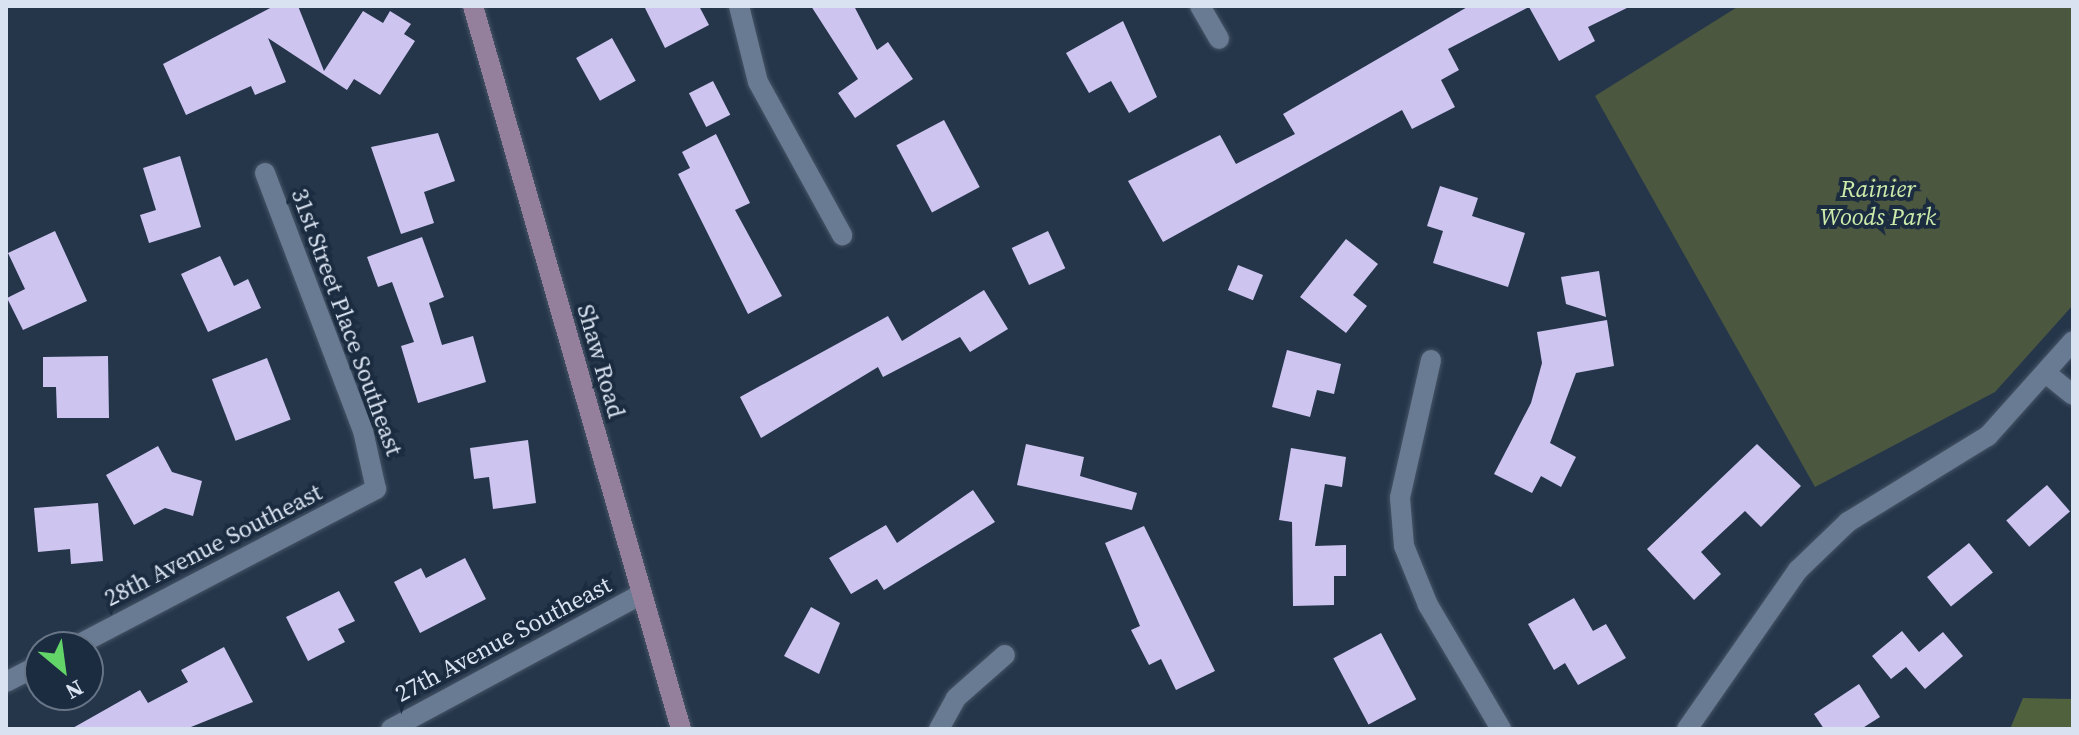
<!DOCTYPE html>
<style>
body{margin:0}
#map{position:relative;width:2079px;height:735px;overflow:hidden;background:#25364b;font-family:"Source Serif 4",serif}
div>[style]{position:absolute}
[style*='--x']{left:calc(var(--x)*1px);top:calc(var(--y)*1px);width:calc(var(--w)*1px);rotate:calc(var(--a)*1deg)}
.green>*{inset:0;background:#4c5740}
.forest>*{inset:0;background:#4f623d}
.building>*{inset:0;background:#cdc4f0;transform-origin:0 0}
.roads{filter:drop-shadow(0 0 2px #475466) drop-shadow(0 0 2px #475466)}
.street>*{height:20px;margin:-10px;padding:0 10px;transform-origin:10px;border-radius:10px;background:#687b93}
.secondary>*{height:20px;margin:-10px;padding:0 10px;transform-origin:10px;border-radius:10px;background:#94809c}
span{translate:-50% -50%;white-space:nowrap;text-align:center;line-height:1.15;-webkit-text-stroke:8px #1c2c40;paint-order:stroke}
.park-label{font-size:24px;color:#cbebab;font-style:italic}
.street-label{font-size:24px;color:#d8e2f0}
.frame{position:absolute;inset:0;border:8px solid #d8e2f0;pointer-events:none}
.north{position:absolute;left:24px;top:631px;width:80px;height:80px;box-sizing:border-box;background:#1c2c40;border:2px solid #677586;border-radius:50%;rotate:151deg;font-size:22px;font-weight:700;line-height:32px;text-align:center;color:#d8e2f0}
.north::after{content:'';display:block;margin:auto;width:28px;height:36px;background:#63d468;clip-path:polygon(50% 0,100% 100%,50% 72%,0 100%)}
</style>
<div id="map">
<div class="green">
<i style="clip-path:polygon(1739px 6px,2073px 6px,2073px 305px,1995px 392px,1815px 487px,1595px 96px)"></i>
</div>
<div class="forest">
<i style="clip-path:polygon(2023px 698px,2073px 699px,2073px 729px,2010px 729px)"></i>
</div>
<div class="building">
<i style="clip-path:polygon(274px 6px,298px 6px,324px 71px,363px 11px,383px 23px,390px 11px,411px 24px,404px 34px,415px 41px,380px 95px,354px 79px,347px 90px,268px 38px,286px 82px,255px 95px,251px 86px,186px 115px,163px 64px)"></i>
<i style="clip-path:polygon(644px 6px,699px 6px,709px 25px,665px 48px)"></i>
<i style="clip-path:polygon(811px 6px,854px 6px,877px 50px,888px 42px,913px 79px,855px 118px,838px 93px,858px 79px)"></i>
<i style="clip-path:polygon(1469px 6px,1631px 6px,1588px 27px,1595px 41px,1559px 61px,1529px 7px,1448px 49px,1459px 70px,1441px 80px,1455px 107px,1412px 129px,1402px 110px,1163px 242px,1128px 181px,1220px 135px,1236px 164px,1295px 134px,1283px 114px)"></i>
<i style="clip-path:polygon(1123px 21px,1157px 97px,1129px 113px,1111px 81px,1089px 93px,1066px 53px)"></i>
<i style="left:612px;top:38px;width:49px;height:41px;rotate:61deg"></i>
<i style="left:713px;top:81px;width:38px;height:27px;rotate:63deg"></i>
<i style="left:944px;top:120px;width:76px;height:54px;rotate:62deg"></i>
<i style="clip-path:polygon(438px 133px,455px 181px,424px 192px,434px 223px,401px 234px,371px 147px)"></i>
<i style="clip-path:polygon(716px 134px,750px 203px,735px 210px,782px 296px,748px 314px,678px 174px,690px 168px,682px 152px)"></i>
<i style="clip-path:polygon(180px 156px,201px 227px,149px 243px,140px 215px,156px 210px,143px 168px)"></i>
<i style="clip-path:polygon(1440px 186px,1478px 198px,1472px 216px,1525px 233px,1508px 287px,1433px 263px,1443px 231px,1427px 226px)"></i>
<i style="clip-path:polygon(55px 231px,87px 301px,23px 330px,7px 298px,25px 289px,8px 253px)"></i>
<i style="left:1048px;top:231px;width:41px;height:40px;rotate:65deg"></i>
<i style="clip-path:polygon(422px 237px,444px 297px,429px 303px,442px 345px,473px 336px,486px 382px,418px 403px,401px 346px,414px 342px,392px 282px,378px 287px,367px 257px)"></i>
<i style="clip-path:polygon(1346px 239px,1378px 264px,1353px 295px,1367px 306px,1346px 333px,1300px 297px)"></i>
<i style="clip-path:polygon(220px 256px,234px 286px,248px 279px,261px 308px,208px 332px,181px 274px)"></i>
<i style="left:1238px;top:265px;width:27px;height:27px;rotate:22deg"></i>
<i style="clip-path:polygon(1599px 271px,1606px 317px,1566px 304px,1561px 277px)"></i>
<i style="clip-path:polygon(984px 290px,1008px 329px,970px 352px,960px 337px,883px 377px,878px 367px,761px 438px,740px 397px,888px 316px,902px 341px)"></i>
<i style="clip-path:polygon(1607px 320px,1614px 366px,1576px 373px,1550px 443px,1576px 457px,1561px 487px,1541px 476px,1532px 493px,1494px 474px,1531px 403px,1542px 363px,1537px 332px)"></i>
<i style="clip-path:polygon(1287px 350px,1341px 364px,1334px 394px,1317px 390px,1310px 417px,1272px 407px)"></i>
<i style="clip-path:polygon(108px 356px,109px 418px,57px 418px,56px 387px,43px 387px,43px 357px)"></i>
<i style="left:267px;top:358px;width:66px;height:59px;rotate:69deg"></i>
<i style="clip-path:polygon(528px 440px,536px 503px,493px 509px,489px 477px,474px 479px,470px 448px)"></i>
<i style="clip-path:polygon(1026px 444px,1084px 457px,1080px 476px,1137px 493px,1132px 510px,1017px 485px)"></i>
<i style="clip-path:polygon(1757px 444px,1801px 486px,1761px 527px,1745px 511px,1701px 552px,1721px 574px,1694px 600px,1647px 549px)"></i>
<i style="clip-path:polygon(158px 446px,172px 472px,202px 481px,193px 516px,165px 508px,134px 525px,106px 475px)"></i>
<i style="clip-path:polygon(1291px 448px,1346px 457px,1342px 487px,1325px 484px,1315px 546px,1346px 545px,1346px 576px,1334px 576px,1334px 605px,1293px 606px,1292px 522px,1279px 520px)"></i>
<i style="left:2047px;top:485px;width:35px;height:54px;rotate:49deg"></i>
<i style="clip-path:polygon(973px 490px,995px 522px,884px 590px,877px 579px,851px 594px,829px 558px,886px 525px,897px 543px)"></i>
<i style="clip-path:polygon(98px 503px,103px 561px,71px 564px,70px 549px,38px 552px,34px 508px)"></i>
<i style="clip-path:polygon(1144px 526px,1215px 671px,1176px 690px,1161px 659px,1149px 665px,1131px 630px,1140px 626px,1105px 543px)"></i>
<i style="left:1969px;top:543px;width:38px;height:54px;rotate:51deg"></i>
<i style="clip-path:polygon(465px 558px,486px 599px,420px 633px,394px 582px,421px 568px,426px 578px)"></i>
<i style="clip-path:polygon(339px 591px,355px 621px,338px 629px,345px 642px,308px 661px,286px 617px)"></i>
<i style="clip-path:polygon(1574px 598px,1593px 631px,1606px 624px,1626px 658px,1578px 685px,1565px 663px,1554px 670px,1528px 624px)"></i>
<i style="clip-path:polygon(811px 607px,840px 623px,819px 674px,784px 656px)"></i>
<i style="clip-path:polygon(1902px 631px,1919px 652px,1943px 632px,1963px 656px,1925px 689px,1906px 667px,1891px 679px,1872px 656px)"></i>
<i style="left:1381px;top:633px;width:75px;height:54px;rotate:62deg"></i>
<i style="clip-path:polygon(224px 647px,253px 702px,186px 729px,71px 729px,140px 690px,148px 703px,188px 682px,181px 670px)"></i>
<i style="clip-path:polygon(1859px 684px,1880px 717px,1861px 729px,1824px 729px,1814px 714px)"></i>
</div>
<div class="roads">
<div class="street">
<i style="--x:739;--y:6;--w:78;--a:76"></i>
<i style="--x:758;--y:82;--w:175;--a:61.2"></i>
<i style="--x:1200;--y:6;--w:38;--a:60"></i>
<i style="--x:1431;--y:360;--w:141;--a:102.7"></i>
<i style="--x:1400;--y:498;--w:48;--a:85.2"></i>
<i style="--x:1404;--y:546;--w:64;--a:67.9"></i>
<i style="--x:1428;--y:605;--w:144;--a:59.5"></i>
<i style="--x:2047;--y:374;--w:33;--a:39"></i>
<i style="--x:74;--y:647;--w:341;--a:-27.6"></i>
<i style="--x:376;--y:489;--w:59;--a:-102.6"></i>
<i style="--x:363;--y:431;--w:276;--a:-110.8"></i>
<i style="--x:6;--y:682;--w:38;--a:-27"></i>
<i style="--x:391;--y:729;--w:283;--a:-28.3"></i>
<i style="--x:939;--y:729;--w:35;--a:-61"></i>
<i style="--x:956;--y:698;--w:65;--a:-41.3"></i>
<i style="--x:1687;--y:729;--w:194;--a:-55.1"></i>
<i style="--x:1798;--y:570;--w:69;--a:-43.8"></i>
<i style="--x:1848;--y:522;--w:164;--a:-31.6"></i>
<i style="--x:1988;--y:436;--w:127;--a:-48.2"></i>
</div>
<div class="secondary">
<i style="--x:473;--y:6;--w:752;--a:73.95"></i>
</div>
</div>
<div class="park-label">
<span style="left:1878px;top:203px">Rainier<br>Woods Park</span>
</div>
<div class="street-label">
<span style="left:347px;top:322px;rotate:70deg">31st Street Place Southeast</span>
<span style="left:601px;top:361px;rotate:74deg">Shaw Road</span>
<span style="left:213px;top:545px;rotate:-27deg">28th Avenue Southeast</span>
<span style="left:503px;top:639px;rotate:-28deg">27th Avenue Southeast</span>
</div>
<div class="frame"></div>
<div class="north">N</div>
</div>
